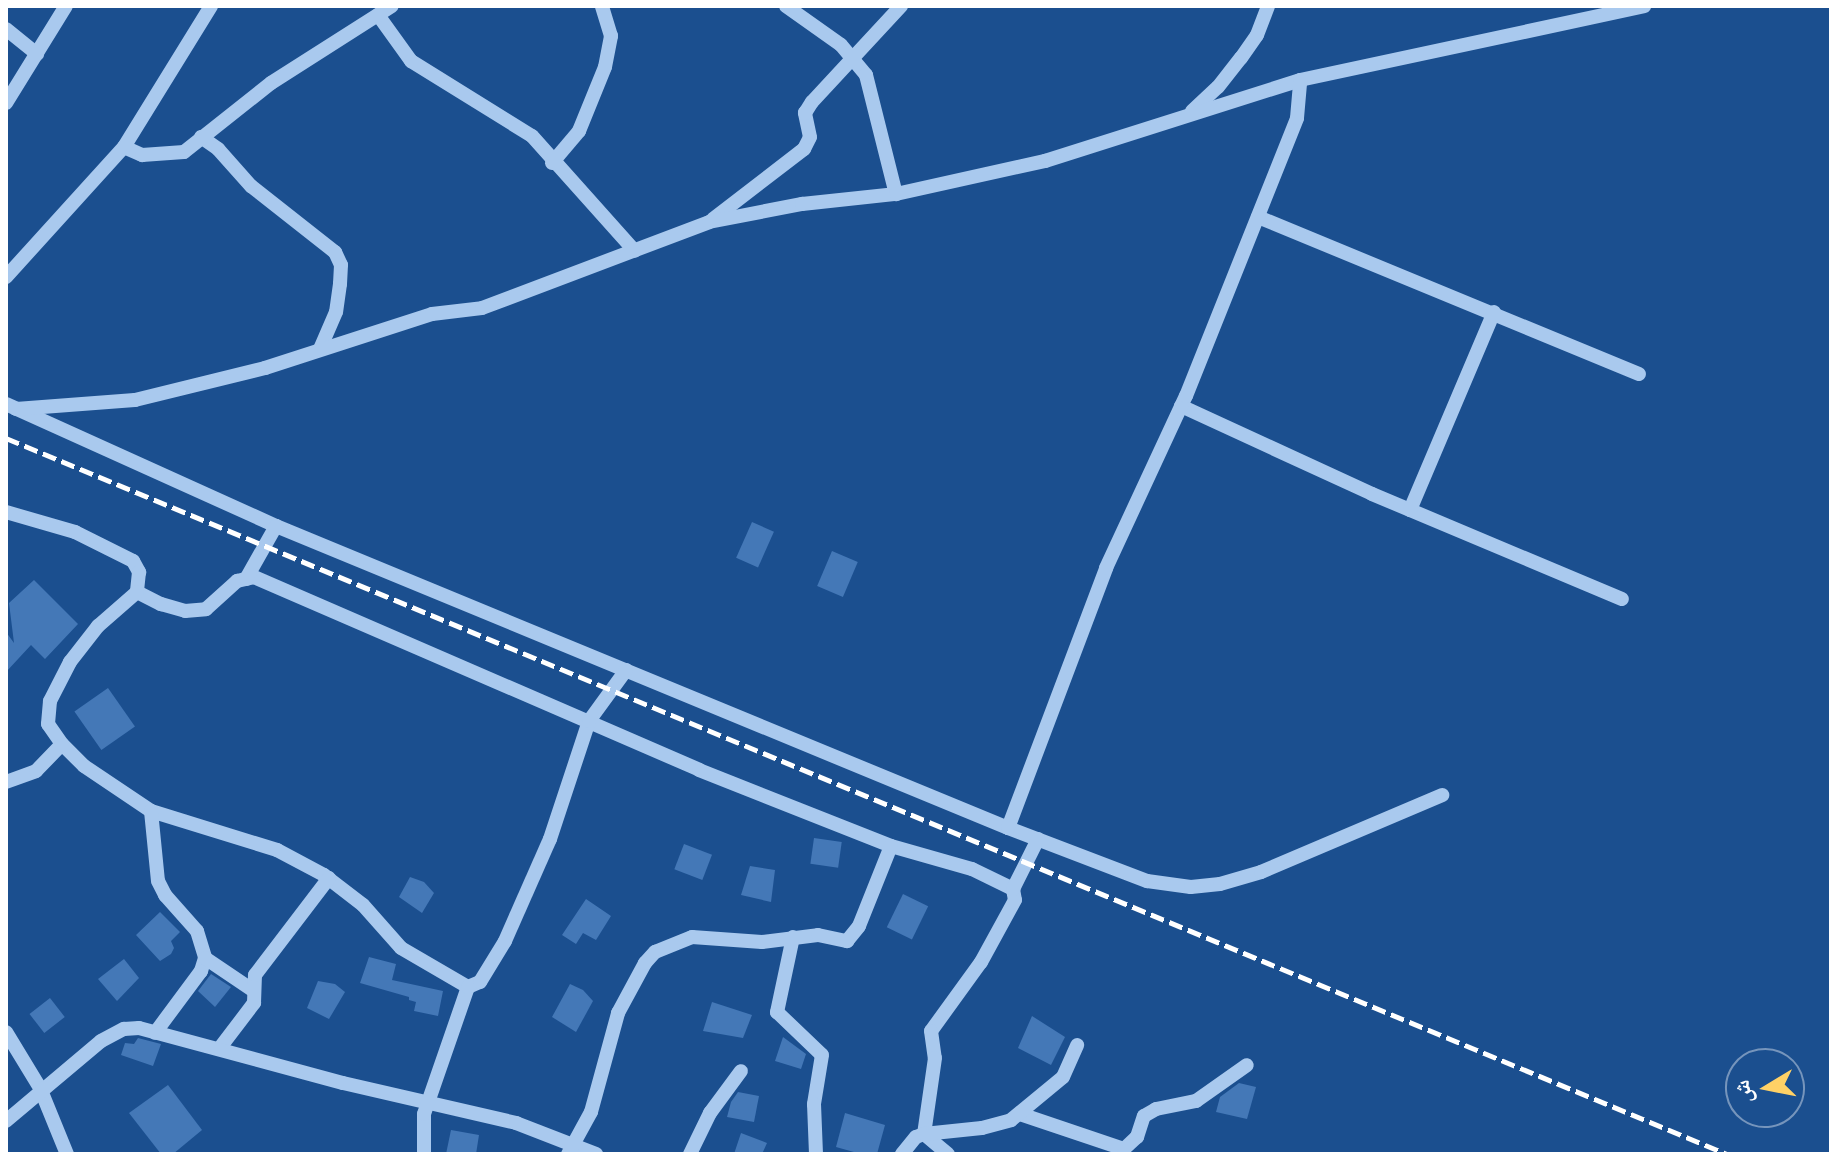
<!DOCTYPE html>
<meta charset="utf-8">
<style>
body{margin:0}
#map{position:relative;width:1837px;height:1160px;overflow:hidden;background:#1b4f8f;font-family:"Fira Sans","Noto Naskh Arabic",sans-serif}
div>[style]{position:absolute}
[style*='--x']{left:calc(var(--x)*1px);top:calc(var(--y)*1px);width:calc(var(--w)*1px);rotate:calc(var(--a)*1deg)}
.building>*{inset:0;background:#4478b7;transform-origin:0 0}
.minor>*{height:14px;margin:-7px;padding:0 7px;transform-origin:7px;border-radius:7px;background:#a9c9ee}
.rail>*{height:5px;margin-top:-2.5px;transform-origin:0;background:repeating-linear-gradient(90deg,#fff 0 14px,transparent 0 20px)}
span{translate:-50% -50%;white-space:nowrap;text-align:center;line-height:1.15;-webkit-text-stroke:7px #1b4f8f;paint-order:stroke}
.frame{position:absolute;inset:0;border:8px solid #fff;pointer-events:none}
.north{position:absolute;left:1725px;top:1048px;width:80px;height:80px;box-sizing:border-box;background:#1b4f8f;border:2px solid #7695bc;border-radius:50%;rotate:260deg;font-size:22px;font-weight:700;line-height:32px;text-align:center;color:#fff}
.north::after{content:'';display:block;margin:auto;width:28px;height:36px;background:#ffd166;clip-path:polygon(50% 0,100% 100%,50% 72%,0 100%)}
</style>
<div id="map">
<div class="building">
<i style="left:752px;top:522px;width:24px;height:39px;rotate:24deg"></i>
<i style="left:832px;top:551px;width:28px;height:38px;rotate:23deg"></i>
<i style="clip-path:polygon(34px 580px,78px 624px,45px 659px,31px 645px,6px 672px,6px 632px,14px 643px,9px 603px)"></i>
<i style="left:108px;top:688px;width:47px;height:41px;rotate:55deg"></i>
<i style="left:814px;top:838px;width:28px;height:26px;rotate:8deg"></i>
<i style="left:684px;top:844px;width:30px;height:27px;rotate:21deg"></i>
<i style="clip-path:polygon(750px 866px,775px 870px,771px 902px,741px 895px)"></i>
<i style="clip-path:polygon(410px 877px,424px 882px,434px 893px,422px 913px,399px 897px)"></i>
<i style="left:903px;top:894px;width:28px;height:37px;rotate:26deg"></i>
<i style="clip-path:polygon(586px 899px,611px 916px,596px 940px,583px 933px,576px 944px,562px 935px)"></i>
<i style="clip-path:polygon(160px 912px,180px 932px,171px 941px,174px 948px,171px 954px,160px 961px,136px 935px)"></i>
<i style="clip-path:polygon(369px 957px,396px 964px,392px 980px,443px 991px,438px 1016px,414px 1011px,416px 1002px,409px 1000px,409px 997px,360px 983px)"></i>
<i style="clip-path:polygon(124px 959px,139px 978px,117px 1001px,98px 979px)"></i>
<i style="clip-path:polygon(211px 974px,231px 987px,215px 1007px,198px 991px)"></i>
<i style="clip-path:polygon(318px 981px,335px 984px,345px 992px,329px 1019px,307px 1008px)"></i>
<i style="clip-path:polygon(570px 984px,583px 990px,593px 1001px,576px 1032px,552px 1017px)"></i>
<i style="left:50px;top:998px;width:24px;height:26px;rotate:52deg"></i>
<i style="clip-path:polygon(712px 1002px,752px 1015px,743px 1038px,703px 1031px)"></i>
<i style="clip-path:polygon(1032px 1016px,1065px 1037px,1051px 1065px,1018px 1048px)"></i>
<i style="clip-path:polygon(783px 1037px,806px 1054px,801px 1069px,775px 1061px)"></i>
<i style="clip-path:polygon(138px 1038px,161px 1044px,153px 1066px,121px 1055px,125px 1043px,134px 1044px)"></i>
<i style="clip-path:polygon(1239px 1083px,1256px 1087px,1247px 1119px,1216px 1112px,1220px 1097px)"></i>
<i style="clip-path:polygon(168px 1085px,202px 1130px,173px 1154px,161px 1154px,129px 1113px)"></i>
<i style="clip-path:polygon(738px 1092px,759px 1096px,754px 1122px,727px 1117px,731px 1102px)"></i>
<i style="clip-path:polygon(845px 1113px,885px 1125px,877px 1154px,861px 1154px,836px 1147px)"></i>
<i style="clip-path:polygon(451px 1130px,479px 1135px,476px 1154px,446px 1154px)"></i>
<i style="clip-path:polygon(741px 1133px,767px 1143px,762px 1154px,734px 1154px)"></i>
</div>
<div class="minor">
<i style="--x:786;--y:6;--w:67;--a:35.3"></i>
<i style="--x:841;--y:45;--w:39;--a:50"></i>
<i style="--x:866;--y:75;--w:123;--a:75.9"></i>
<i style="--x:378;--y:15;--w:57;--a:54.3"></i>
<i style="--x:411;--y:61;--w:142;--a:31.8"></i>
<i style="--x:532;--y:136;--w:154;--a:48.2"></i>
<i style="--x:6;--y:29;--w:40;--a:39"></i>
<i style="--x:6;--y:103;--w:114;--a:-58.3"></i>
<i style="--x:1192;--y:111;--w:35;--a:-43"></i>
<i style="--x:1218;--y:87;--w:37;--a:-52"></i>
<i style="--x:1241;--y:58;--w:28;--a:-55"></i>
<i style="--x:1257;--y:35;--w:31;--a:-69"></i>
<i style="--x:201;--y:137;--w:21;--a:35"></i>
<i style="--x:218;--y:149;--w:50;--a:48.3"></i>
<i style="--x:251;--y:186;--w:107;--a:38.2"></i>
<i style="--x:335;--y:252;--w:14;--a:65"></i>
<i style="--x:341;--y:265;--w:19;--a:93"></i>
<i style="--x:340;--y:284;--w:28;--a:98"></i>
<i style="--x:336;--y:312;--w:40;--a:113.4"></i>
<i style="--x:124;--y:147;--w:20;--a:24"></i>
<i style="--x:142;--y:155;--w:42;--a:-4.1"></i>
<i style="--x:184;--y:152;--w:111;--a:-38.4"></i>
<i style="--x:271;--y:83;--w:143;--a:-32.5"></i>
<i style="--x:552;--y:163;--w:42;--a:-49.8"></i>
<i style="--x:579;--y:131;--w:69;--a:-67.9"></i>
<i style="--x:605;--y:67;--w:32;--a:-79"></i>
<i style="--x:611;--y:36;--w:31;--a:-107"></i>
<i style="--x:1258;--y:217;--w:412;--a:22.4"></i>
<i style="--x:713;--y:219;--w:115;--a:-37.6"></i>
<i style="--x:804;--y:149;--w:13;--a:-63"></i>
<i style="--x:810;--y:137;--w:25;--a:-102"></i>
<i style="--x:805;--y:113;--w:13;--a:-58"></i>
<i style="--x:812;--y:102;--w:131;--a:-47.2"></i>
<i style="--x:6;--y:277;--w:176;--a:-47.8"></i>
<i style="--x:124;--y:147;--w:166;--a:-58.3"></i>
<i style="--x:6;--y:404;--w:296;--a:24.3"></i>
<i style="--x:276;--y:526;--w:792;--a:22.42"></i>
<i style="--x:1008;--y:828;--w:149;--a:20.9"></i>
<i style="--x:1147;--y:881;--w:44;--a:7.8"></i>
<i style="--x:1191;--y:887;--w:29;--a:-6"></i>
<i style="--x:1220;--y:884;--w:43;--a:-16.3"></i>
<i style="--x:1261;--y:872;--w:197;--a:-23"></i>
<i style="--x:1181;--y:406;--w:210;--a:24.7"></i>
<i style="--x:1372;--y:494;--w:271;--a:22.8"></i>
<i style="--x:16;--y:409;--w:119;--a:-4.3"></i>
<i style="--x:135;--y:400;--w:134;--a:-13.8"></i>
<i style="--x:265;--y:368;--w:176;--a:-17.9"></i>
<i style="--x:432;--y:314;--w:50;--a:-6.8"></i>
<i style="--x:482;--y:308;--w:243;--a:-20.7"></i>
<i style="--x:709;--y:222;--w:95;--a:-11"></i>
<i style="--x:802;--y:204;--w:95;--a:-6.1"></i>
<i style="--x:896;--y:194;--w:153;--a:-12.5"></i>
<i style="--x:1045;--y:161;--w:268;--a:-17.6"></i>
<i style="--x:1300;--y:80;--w:352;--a:-12.1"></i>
<i style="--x:1410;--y:510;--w:215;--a:-67"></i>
<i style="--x:6;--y:512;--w:72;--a:16.2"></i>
<i style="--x:75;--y:532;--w:65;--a:26.6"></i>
<i style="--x:133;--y:561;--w:13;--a:61"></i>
<i style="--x:139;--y:572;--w:20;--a:96"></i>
<i style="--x:137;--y:592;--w:27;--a:27"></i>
<i style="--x:161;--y:604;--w:25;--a:16"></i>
<i style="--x:185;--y:611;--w:21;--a:-5"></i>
<i style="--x:206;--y:609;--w:42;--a:-42.1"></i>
<i style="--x:237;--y:581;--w:17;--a:-13"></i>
<i style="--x:254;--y:577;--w:485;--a:23.4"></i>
<i style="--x:699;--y:770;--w:206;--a:21.6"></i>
<i style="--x:891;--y:846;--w:84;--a:15.9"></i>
<i style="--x:972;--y:869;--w:46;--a:26"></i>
<i style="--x:1013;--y:889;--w:11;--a:80"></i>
<i style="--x:1015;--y:900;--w:71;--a:118.7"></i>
<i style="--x:981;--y:962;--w:85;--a:125.9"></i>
<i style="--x:931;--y:1031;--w:27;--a:82"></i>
<i style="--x:935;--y:1058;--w:77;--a:98.2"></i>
<i style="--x:924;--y:1134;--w:31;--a:40"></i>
<i style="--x:246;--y:579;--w:61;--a:-60.5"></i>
<i style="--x:137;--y:592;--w:52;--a:138.9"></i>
<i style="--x:98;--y:626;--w:46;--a:127.9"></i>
<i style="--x:70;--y:662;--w:44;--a:117.1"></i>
<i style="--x:50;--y:701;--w:23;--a:95"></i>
<i style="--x:48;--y:724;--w:24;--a:55"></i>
<i style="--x:62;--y:744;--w:31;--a:45"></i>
<i style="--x:84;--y:766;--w:81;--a:33.9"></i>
<i style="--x:151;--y:811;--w:132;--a:17.2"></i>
<i style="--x:277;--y:850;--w:53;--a:28"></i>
<i style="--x:324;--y:875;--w:49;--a:37.6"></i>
<i style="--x:363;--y:905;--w:57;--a:48.5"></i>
<i style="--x:401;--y:948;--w:78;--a:30.2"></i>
<i style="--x:6;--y:782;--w:32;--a:-20"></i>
<i style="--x:36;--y:771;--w:37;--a:-46"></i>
<i style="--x:151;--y:811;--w:70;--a:84.3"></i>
<i style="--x:158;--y:881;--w:16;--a:63"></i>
<i style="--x:165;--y:895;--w:48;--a:48.4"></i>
<i style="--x:197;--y:931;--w:28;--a:73"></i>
<i style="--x:205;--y:958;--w:14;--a:107"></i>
<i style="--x:201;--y:971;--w:77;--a:126.6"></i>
<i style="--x:1008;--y:828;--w:278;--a:-69.3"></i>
<i style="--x:1106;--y:568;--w:190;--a:-65.1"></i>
<i style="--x:1186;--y:396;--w:299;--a:-68.2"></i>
<i style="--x:1297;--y:118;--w:38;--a:-85"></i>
<i style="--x:1013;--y:889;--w:56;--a:-63.4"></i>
<i style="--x:793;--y:937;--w:77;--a:102"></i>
<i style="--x:777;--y:1012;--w:62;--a:43.7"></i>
<i style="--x:822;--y:1055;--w:50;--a:99.3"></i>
<i style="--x:814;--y:1104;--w:50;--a:87.7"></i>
<i style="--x:205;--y:958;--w:59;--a:34"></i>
<i style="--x:6;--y:1032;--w:66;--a:58.7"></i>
<i style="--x:40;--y:1088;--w:71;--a:67.8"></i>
<i style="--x:219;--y:1049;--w:58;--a:-52.7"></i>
<i style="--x:254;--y:1003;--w:28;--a:-88"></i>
<i style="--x:255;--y:975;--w:122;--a:-52.7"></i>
<i style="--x:1020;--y:1114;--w:110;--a:18.6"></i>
<i style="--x:1124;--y:1149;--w:18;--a:-43"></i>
<i style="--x:1137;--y:1137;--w:22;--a:-72"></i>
<i style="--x:1144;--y:1116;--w:14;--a:-30"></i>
<i style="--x:1156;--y:1109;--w:41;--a:-11.3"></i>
<i style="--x:1196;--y:1101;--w:62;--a:-35.2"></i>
<i style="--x:6;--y:1121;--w:124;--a:-40.1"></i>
<i style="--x:101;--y:1041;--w:26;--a:-28"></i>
<i style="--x:124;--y:1029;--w:15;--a:-4"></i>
<i style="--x:139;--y:1028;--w:211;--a:15.1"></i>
<i style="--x:343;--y:1083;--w:178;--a:13"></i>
<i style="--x:516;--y:1123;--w:86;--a:21.2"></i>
<i style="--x:424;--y:1154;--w:40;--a:-90"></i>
<i style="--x:424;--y:1114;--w:134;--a:-70.9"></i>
<i style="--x:468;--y:987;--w:13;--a:-23"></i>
<i style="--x:480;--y:982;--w:48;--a:-58.6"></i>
<i style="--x:505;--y:941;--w:111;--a:-66.2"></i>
<i style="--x:550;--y:839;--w:124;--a:-71.7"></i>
<i style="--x:589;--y:721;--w:63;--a:-54"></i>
<i style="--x:568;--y:1154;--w:48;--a:-61.3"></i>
<i style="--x:591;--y:1112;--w:103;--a:-74.7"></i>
<i style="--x:618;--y:1013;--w:57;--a:-61.6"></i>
<i style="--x:645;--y:963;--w:15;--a:-48"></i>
<i style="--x:655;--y:952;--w:40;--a:-22"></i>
<i style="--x:692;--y:937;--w:70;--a:4.1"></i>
<i style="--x:762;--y:942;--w:56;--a:-7.1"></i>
<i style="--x:818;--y:935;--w:30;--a:12"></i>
<i style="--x:847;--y:941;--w:19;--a:-51"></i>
<i style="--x:859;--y:926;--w:86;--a:-68.2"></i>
<i style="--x:690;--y:1154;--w:46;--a:-64"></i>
<i style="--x:710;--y:1113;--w:52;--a:-53.6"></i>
<i style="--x:902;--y:1154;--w:22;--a:-51"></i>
<i style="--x:916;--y:1137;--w:9;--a:-21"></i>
<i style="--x:924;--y:1134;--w:58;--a:-5.9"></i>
<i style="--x:982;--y:1128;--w:30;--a:-15"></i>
<i style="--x:1011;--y:1120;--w:67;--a:-39.6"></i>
<i style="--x:1063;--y:1077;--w:35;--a:-66"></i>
</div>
<div class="rail">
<i style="--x:6;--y:438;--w:1864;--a:22.59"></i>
</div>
<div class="frame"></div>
<div class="north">ش</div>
</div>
